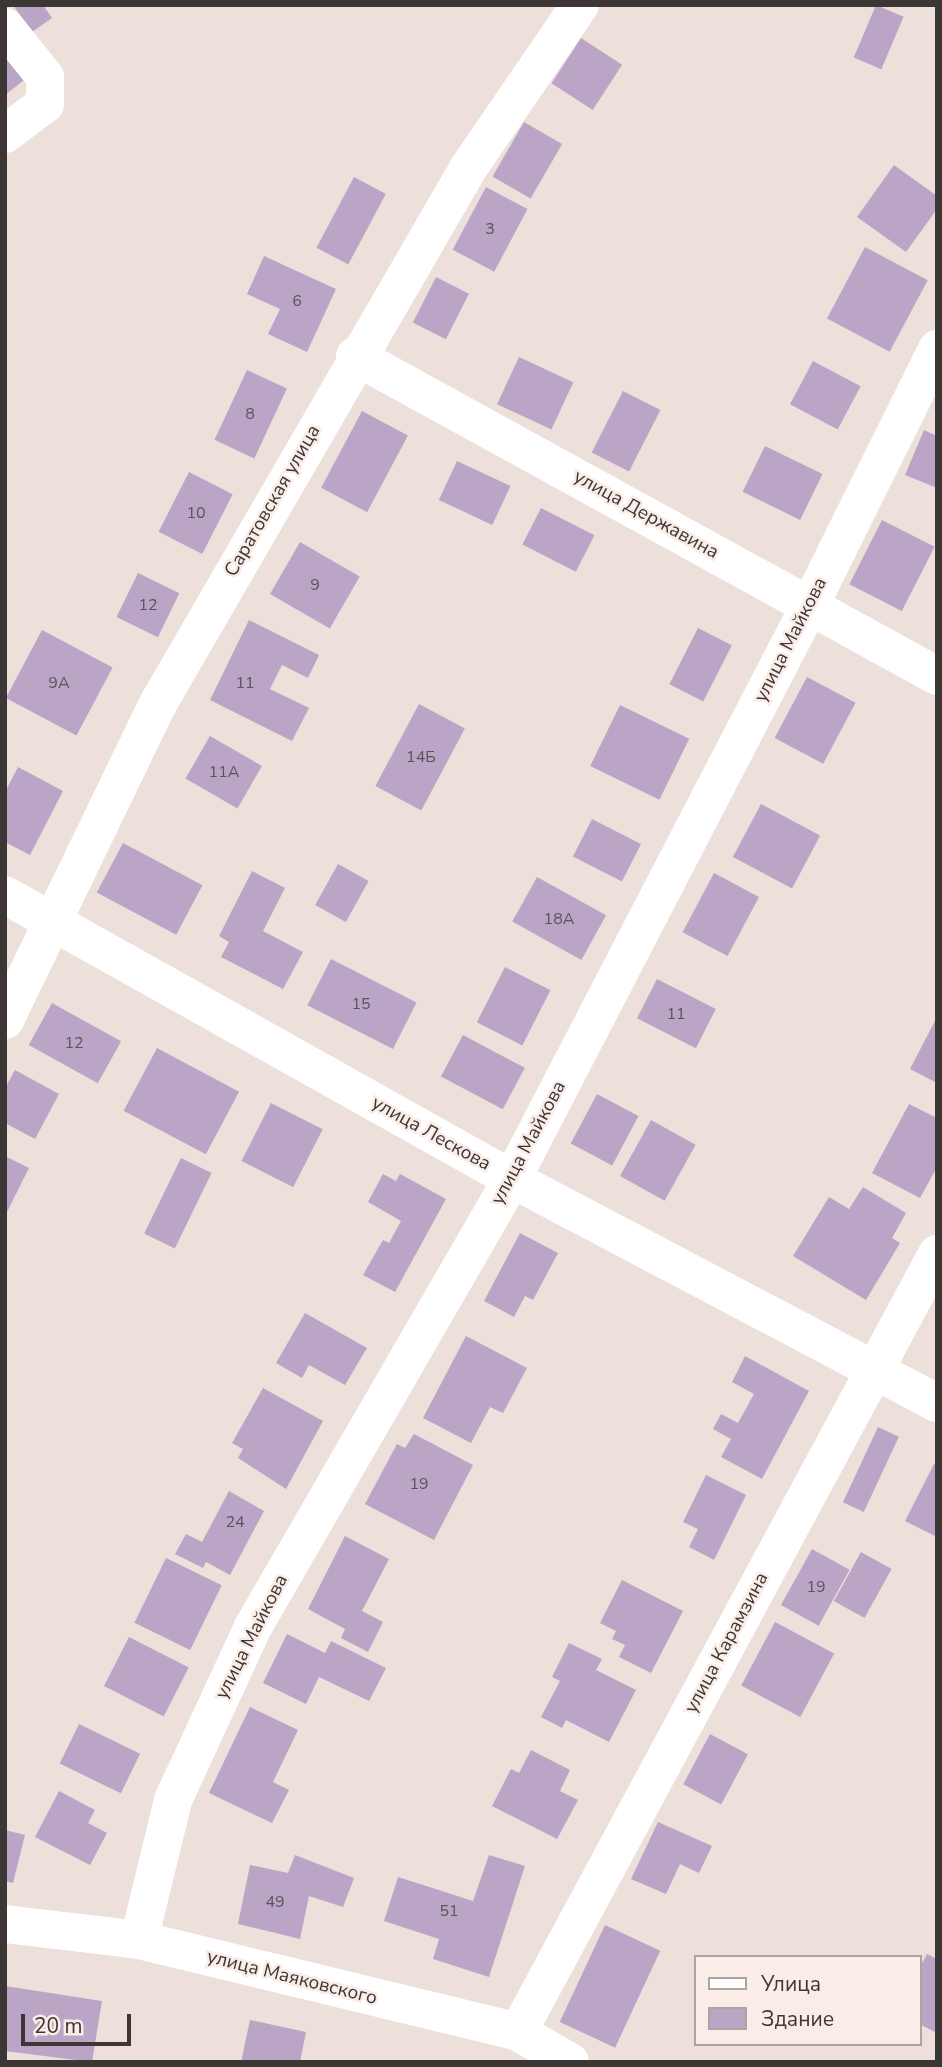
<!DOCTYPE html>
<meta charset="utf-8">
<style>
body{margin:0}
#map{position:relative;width:942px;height:2067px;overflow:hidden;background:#eddfda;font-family:"Nunito Sans",sans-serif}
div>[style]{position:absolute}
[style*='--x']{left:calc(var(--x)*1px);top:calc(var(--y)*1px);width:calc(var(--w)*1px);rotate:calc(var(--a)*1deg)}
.building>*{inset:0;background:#baa5c7;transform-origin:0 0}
.minor>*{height:38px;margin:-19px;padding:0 19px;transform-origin:19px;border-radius:19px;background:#fff}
span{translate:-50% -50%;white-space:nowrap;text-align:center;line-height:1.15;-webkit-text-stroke:5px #faece7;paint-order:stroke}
.number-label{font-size:16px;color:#5c5259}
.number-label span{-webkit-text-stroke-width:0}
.street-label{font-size:19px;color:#3c3634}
.frame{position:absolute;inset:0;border:7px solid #3c3634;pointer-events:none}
.legend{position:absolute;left:694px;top:1955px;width:228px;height:91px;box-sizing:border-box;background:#faece7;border:2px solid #aea39f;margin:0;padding:9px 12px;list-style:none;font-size:21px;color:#3c3634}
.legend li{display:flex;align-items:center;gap:14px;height:35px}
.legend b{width:35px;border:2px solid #aea39f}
.scale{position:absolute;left:21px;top:2014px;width:110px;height:32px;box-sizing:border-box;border:4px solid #3c3634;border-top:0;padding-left:9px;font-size:21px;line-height:24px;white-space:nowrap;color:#3c3634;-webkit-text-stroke:5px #faece7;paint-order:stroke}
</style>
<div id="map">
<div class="building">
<i style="clip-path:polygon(13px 5px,43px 5px,52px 18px,32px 32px)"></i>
<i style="left:876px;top:5px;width:30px;height:57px;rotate:23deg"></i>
<i style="left:581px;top:38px;width:49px;height:54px;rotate:33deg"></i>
<i style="clip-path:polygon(10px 54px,28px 77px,5px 95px,5px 58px)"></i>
<i style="left:524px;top:122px;width:44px;height:63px;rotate:30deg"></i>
<i style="clip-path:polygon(894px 165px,937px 196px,937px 209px,906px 252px,857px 217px)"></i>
<i style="left:354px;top:177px;width:36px;height:80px;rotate:28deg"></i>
<i style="left:486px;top:187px;width:47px;height:71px;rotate:28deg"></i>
<i style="left:865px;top:247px;width:71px;height:81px;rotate:28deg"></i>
<i style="clip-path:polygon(264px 256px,336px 289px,307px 352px,268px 334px,280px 309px,247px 294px)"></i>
<i style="left:436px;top:277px;width:37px;height:51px;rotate:27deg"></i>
<i style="left:519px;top:357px;width:60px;height:52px;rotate:25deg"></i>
<i style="left:813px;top:361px;width:54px;height:49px;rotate:28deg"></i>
<i style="left:247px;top:370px;width:44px;height:77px;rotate:25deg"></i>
<i style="left:623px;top:391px;width:42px;height:69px;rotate:27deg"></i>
<i style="left:362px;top:411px;width:52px;height:87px;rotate:28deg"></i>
<i style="clip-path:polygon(924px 430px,937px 436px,937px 488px,905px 475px)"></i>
<i style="left:765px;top:446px;width:64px;height:51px;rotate:26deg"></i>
<i style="left:457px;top:461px;width:59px;height:43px;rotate:25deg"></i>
<i style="left:189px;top:472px;width:49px;height:67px;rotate:27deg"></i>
<i style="left:541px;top:508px;width:60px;height:41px;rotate:27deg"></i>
<i style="left:882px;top:520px;width:59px;height:72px;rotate:27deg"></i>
<i style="left:300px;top:542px;width:69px;height:60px;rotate:30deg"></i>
<i style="left:138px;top:573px;width:46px;height:49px;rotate:26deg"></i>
<i style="clip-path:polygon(249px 620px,319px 655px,308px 678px,282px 665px,270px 689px,309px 708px,292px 741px,210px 700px)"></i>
<i style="left:698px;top:628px;width:38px;height:63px;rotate:27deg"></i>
<i style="left:42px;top:630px;width:80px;height:77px;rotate:28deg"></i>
<i style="left:807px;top:677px;width:55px;height:69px;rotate:28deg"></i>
<i style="left:419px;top:704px;width:52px;height:93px;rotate:28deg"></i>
<i style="left:620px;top:705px;width:77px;height:68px;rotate:26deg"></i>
<i style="left:210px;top:736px;width:60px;height:49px;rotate:30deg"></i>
<i style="clip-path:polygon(18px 767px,63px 791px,30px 855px,5px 842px,5px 792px)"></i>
<i style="left:761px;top:804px;width:67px;height:60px;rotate:28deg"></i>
<i style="left:592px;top:819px;width:55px;height:42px;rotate:27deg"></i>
<i style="left:123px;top:843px;width:90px;height:56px;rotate:28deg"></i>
<i style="left:338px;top:864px;width:35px;height:47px;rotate:29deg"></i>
<i style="clip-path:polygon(252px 871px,285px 888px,263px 931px,303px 952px,283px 989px,221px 957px,229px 942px,219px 936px)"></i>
<i style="left:714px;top:873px;width:51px;height:67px;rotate:28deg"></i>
<i style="left:537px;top:877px;width:79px;height:51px;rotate:29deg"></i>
<i style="left:331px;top:959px;width:96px;height:52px;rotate:27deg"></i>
<i style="left:505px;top:967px;width:51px;height:62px;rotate:27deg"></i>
<i style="left:657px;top:979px;width:66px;height:44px;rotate:27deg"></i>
<i style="left:52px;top:1003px;width:79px;height:48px;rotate:29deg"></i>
<i style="clip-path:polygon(937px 1017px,937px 1083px,910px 1069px)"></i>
<i style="left:463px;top:1035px;width:70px;height:47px;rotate:28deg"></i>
<i style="left:157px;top:1048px;width:93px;height:71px;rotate:28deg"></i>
<i style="clip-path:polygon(15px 1070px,59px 1094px,35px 1139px,5px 1123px,5px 1088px)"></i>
<i style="left:597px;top:1094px;width:47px;height:56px;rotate:28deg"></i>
<i style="left:271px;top:1103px;width:58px;height:65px;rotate:27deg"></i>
<i style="clip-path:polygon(909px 1104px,937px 1118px,937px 1167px,920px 1198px,872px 1173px)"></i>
<i style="left:651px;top:1120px;width:51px;height:64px;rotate:29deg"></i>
<i style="clip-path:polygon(5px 1156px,29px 1168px,5px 1216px)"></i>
<i style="left:181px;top:1158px;width:34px;height:84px;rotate:26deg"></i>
<i style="clip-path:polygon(383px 1174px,396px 1181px,400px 1174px,446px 1199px,395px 1292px,363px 1275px,383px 1240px,389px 1243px,401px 1221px,368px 1202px)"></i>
<i style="clip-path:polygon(863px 1187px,906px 1213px,892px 1238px,900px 1243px,866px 1300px,793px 1256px,829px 1197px,849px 1209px)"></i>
<i style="clip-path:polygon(520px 1233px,558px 1253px,533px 1300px,525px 1296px,514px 1317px,484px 1301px)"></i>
<i style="clip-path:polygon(305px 1313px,367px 1348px,345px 1385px,309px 1365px,302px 1378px,276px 1363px)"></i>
<i style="clip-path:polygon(466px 1336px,527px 1368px,503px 1413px,490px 1407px,471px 1443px,423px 1418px)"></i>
<i style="clip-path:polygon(745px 1356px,809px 1391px,762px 1479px,721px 1457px,731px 1439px,713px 1429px,721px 1414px,738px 1423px,754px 1394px,732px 1382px)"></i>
<i style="clip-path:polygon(263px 1388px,323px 1421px,286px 1489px,238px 1458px,243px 1449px,232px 1443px)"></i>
<i style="left:878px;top:1427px;width:23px;height:83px;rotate:25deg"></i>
<i style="clip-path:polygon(414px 1434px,473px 1465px,434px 1540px,365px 1504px,397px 1444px,405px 1448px)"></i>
<i style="clip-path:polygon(934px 1464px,937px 1466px,937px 1537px,905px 1521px)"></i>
<i style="clip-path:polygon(706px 1475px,746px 1495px,714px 1560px,689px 1547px,698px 1529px,683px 1522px)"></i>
<i style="clip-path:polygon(229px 1491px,264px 1511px,230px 1575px,206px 1562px,203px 1568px,175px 1554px,186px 1534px,202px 1542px)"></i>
<i style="clip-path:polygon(345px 1536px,389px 1559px,362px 1611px,383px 1622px,368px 1652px,341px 1638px,345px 1629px,308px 1609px)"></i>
<i style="left:812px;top:1549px;width:43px;height:64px;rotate:29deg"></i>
<i style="left:861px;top:1552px;width:35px;height:56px;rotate:29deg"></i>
<i style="left:166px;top:1558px;width:62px;height:72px;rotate:26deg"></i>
<i style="clip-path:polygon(622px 1580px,683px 1611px,651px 1673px,619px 1657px,625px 1645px,612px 1639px,616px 1631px,600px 1623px)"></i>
<i style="left:775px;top:1622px;width:67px;height:72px;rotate:28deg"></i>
<i style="clip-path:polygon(287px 1634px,325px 1653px,331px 1641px,386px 1668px,369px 1701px,319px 1677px,306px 1704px,263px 1683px)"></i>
<i style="left:129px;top:1637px;width:67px;height:55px;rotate:27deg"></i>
<i style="clip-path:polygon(569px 1643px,602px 1659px,596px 1670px,636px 1690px,609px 1742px,566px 1720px,562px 1728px,541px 1717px,560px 1681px,552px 1677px)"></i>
<i style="clip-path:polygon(250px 1707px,298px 1730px,273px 1782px,289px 1790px,272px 1823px,209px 1793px)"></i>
<i style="left:79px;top:1724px;width:68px;height:44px;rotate:26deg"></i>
<i style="left:710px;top:1734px;width:43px;height:57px;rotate:28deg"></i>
<i style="clip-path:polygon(531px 1750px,570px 1770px,560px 1791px,578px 1800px,557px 1839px,492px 1806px,511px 1769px,519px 1773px)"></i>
<i style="clip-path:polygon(59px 1791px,95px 1810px,88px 1823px,107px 1833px,90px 1865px,35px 1837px)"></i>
<i style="clip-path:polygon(658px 1822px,712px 1846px,699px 1873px,680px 1864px,666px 1894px,631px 1879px)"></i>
<i style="clip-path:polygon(5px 1830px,25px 1835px,13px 1883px,5px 1881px)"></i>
<i style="clip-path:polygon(295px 1855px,354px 1878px,343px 1907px,309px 1896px,300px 1939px,238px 1924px,250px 1865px,288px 1873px)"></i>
<i style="clip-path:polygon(489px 1855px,525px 1866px,489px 1977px,433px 1959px,439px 1939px,384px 1921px,398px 1877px,473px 1901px)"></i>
<i style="left:605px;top:1925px;width:61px;height:107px;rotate:25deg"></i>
<i style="clip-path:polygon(927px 1954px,937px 1959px,937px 2033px,919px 2024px,919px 1969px)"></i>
<i style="clip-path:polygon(5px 1986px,102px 2001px,92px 2062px,5px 2051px)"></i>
<i style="clip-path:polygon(250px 2020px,306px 2032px,300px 2062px,241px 2062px)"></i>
</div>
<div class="minor">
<i style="--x:5;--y:27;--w:64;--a:51.3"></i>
<i style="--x:45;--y:77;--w:27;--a:90"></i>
<i style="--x:45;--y:104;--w:50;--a:143.1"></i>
<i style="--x:355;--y:356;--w:664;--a:28.8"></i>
<i style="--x:5;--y:895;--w:581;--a:29.26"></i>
<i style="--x:512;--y:1179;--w:480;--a:27.8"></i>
<i style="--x:5;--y:1020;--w:353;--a:-64.2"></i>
<i style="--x:159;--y:702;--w:618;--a:-59.91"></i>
<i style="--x:469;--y:167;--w:196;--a:-55.6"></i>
<i style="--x:5;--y:1924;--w:135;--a:6.8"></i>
<i style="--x:139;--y:1940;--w:390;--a:13.6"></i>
<i style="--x:518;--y:2032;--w:60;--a:30"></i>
<i style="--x:139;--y:1940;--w:144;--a:-76.3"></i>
<i style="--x:173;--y:1800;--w:191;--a:-65.2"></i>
<i style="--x:253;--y:1627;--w:517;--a:-59.97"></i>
<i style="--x:512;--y:1179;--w:647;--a:-62.56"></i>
<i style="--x:810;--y:605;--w:286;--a:-63.6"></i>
<i style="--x:518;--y:2032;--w:884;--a:-61.69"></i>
</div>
<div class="number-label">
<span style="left:490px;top:229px">3</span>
<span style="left:297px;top:301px">6</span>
<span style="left:250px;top:414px">8</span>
<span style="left:196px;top:513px">10</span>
<span style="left:315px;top:585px">9</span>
<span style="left:148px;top:605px">12</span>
<span style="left:59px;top:683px">9А</span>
<span style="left:245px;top:683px">11</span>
<span style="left:421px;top:757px">14Б</span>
<span style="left:224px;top:772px">11А</span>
<span style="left:559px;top:919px">18А</span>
<span style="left:361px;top:1004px">15</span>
<span style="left:676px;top:1014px">11</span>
<span style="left:74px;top:1043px">12</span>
<span style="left:419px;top:1484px">19</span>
<span style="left:235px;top:1522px">24</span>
<span style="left:816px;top:1587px">19</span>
<span style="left:275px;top:1902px">49</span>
<span style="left:449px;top:1911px">51</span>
</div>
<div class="street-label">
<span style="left:273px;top:501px;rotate:-60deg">Саратовская улица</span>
<span style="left:646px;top:515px;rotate:29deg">улица Державина</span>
<span style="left:791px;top:640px;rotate:-63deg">улица Майкова</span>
<span style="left:431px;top:1134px;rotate:29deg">улица Лескова</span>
<span style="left:529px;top:1143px;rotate:-62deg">улица Майкова</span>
<span style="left:252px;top:1637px;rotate:-63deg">улица Майкова</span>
<span style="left:727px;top:1643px;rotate:-62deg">улица Карамзина</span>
<span style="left:292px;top:1978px;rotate:14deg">улица Маяковского</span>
</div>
<div class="frame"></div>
<ul class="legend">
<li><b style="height:9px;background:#fff"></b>Улица</li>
<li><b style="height:19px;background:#baa5c7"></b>Здание</li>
</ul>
<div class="scale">20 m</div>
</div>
